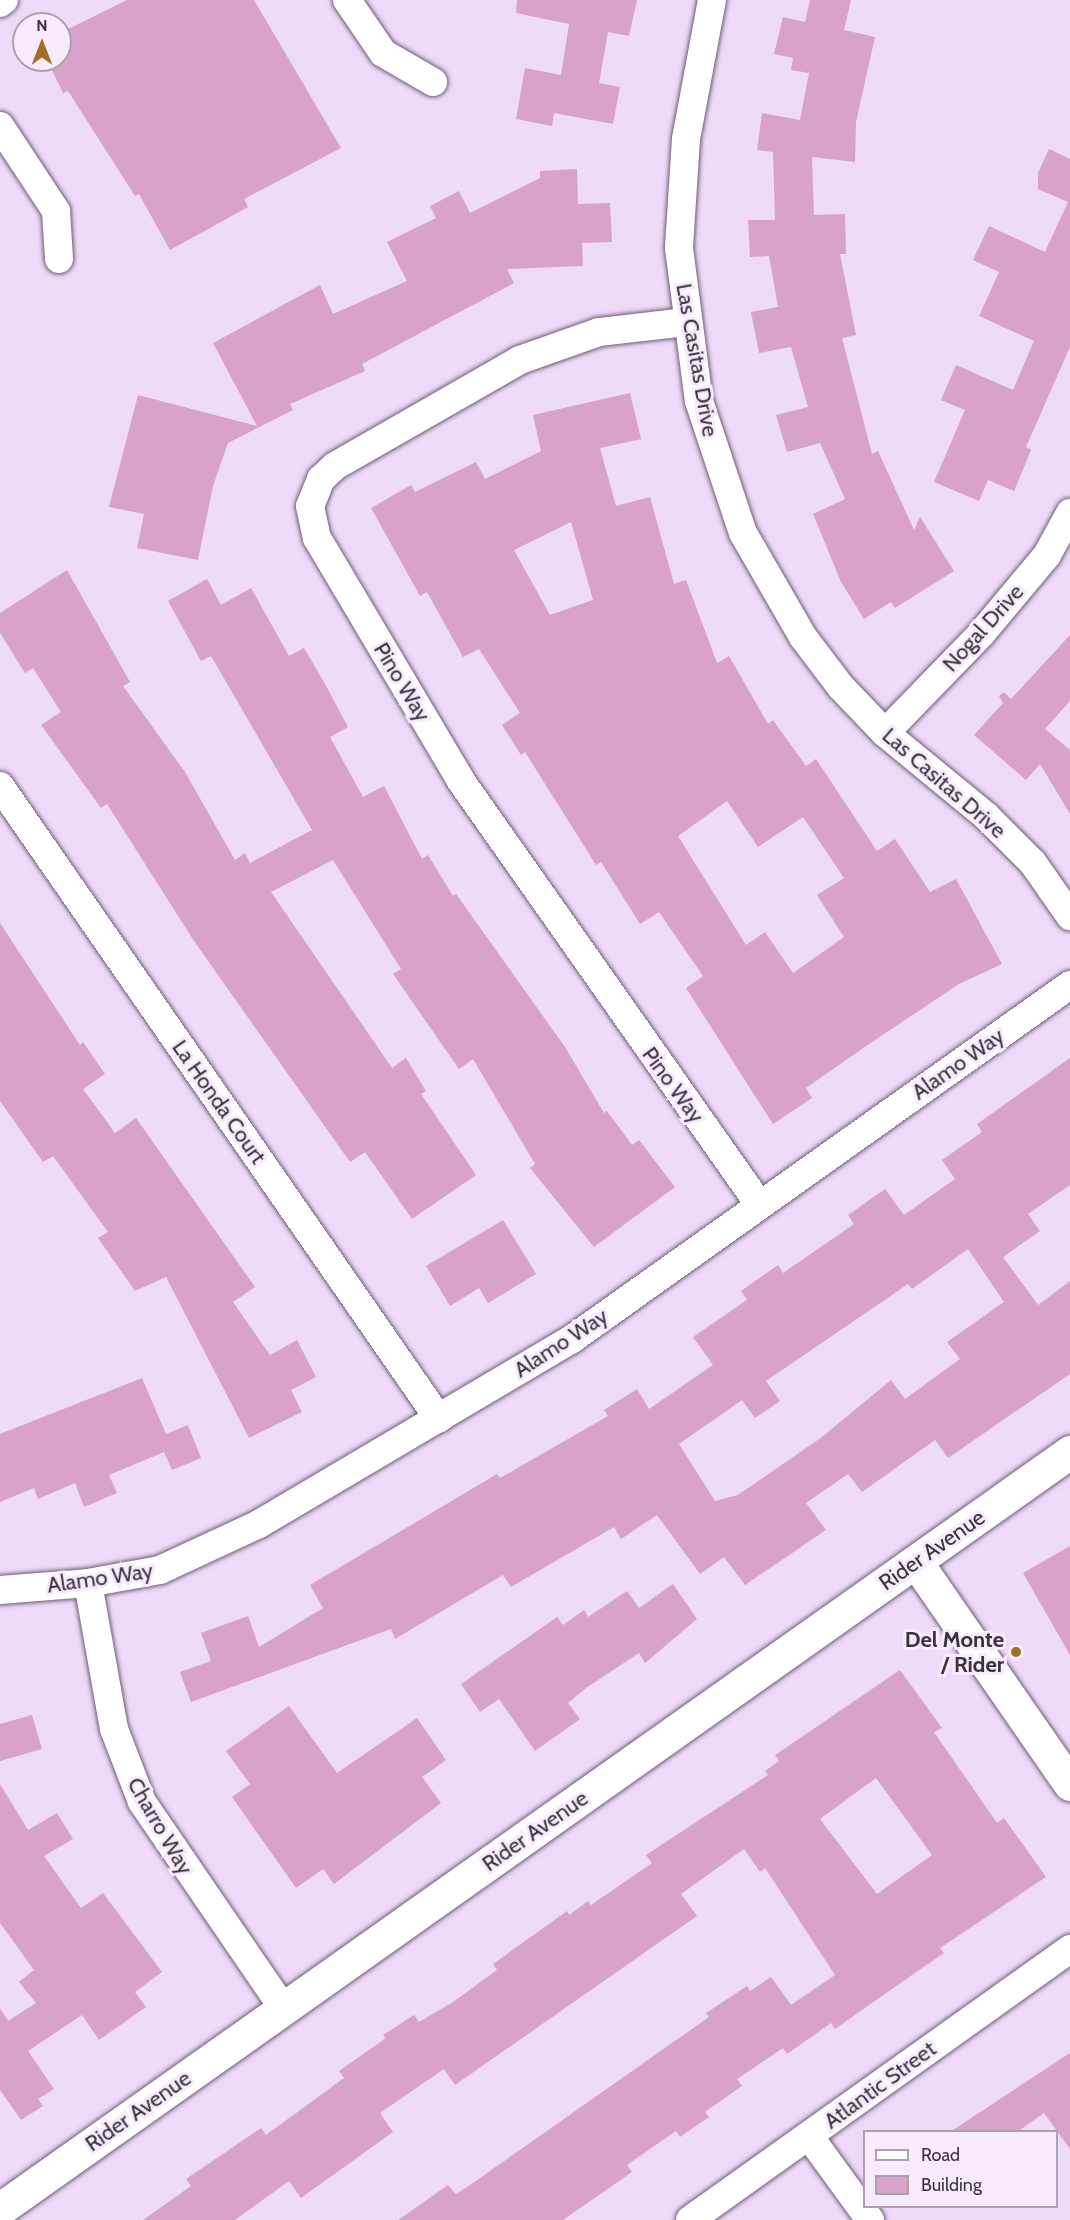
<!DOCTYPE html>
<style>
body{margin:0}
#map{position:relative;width:1070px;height:2220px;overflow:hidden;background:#eedaf9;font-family:Cabin,sans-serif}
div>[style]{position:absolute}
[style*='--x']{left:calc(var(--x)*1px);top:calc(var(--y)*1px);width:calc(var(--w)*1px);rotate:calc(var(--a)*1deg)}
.building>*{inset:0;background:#d9a2ca}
.roads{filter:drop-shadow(0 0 2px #6e5d77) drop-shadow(0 0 2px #6e5d77)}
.street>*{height:28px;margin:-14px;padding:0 14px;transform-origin:14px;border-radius:14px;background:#fff}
.secondary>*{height:33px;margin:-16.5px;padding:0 16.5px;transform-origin:16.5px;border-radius:16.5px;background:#fff}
.dots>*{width:16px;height:16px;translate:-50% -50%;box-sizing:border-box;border:3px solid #f7ebfd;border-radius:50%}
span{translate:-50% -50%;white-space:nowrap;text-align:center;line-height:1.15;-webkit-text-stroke:6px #f7ebfd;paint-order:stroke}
.street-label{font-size:22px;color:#3a333e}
.poi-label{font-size:22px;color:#3a333e;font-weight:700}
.right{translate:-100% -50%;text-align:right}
.legend{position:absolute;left:863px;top:2130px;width:195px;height:78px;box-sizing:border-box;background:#f7ebfd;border:2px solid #aba1b1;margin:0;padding:8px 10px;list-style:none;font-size:18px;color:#3a333e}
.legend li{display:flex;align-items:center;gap:12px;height:30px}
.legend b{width:30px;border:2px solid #aba1b1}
.north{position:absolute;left:12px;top:12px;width:60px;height:60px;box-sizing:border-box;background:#f7ebfd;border:2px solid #aba1b1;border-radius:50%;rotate:0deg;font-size:16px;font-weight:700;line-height:24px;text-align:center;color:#3a333e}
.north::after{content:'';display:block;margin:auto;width:21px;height:27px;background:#a46d29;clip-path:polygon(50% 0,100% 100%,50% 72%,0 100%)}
</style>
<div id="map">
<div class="building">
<i style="clip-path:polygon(127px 0,254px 0,341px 148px,244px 199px,248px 207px,170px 250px,139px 194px,135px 196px,68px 91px,63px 93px,47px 60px,60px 60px,60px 33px)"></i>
<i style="clip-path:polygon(517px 0,637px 0,629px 36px,608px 32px,599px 83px,620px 87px,613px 124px,554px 113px,552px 126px,516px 119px,525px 68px,561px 75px,569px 24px,516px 13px)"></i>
<i style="clip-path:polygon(810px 0,851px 0,844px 30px,875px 37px,856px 122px,855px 162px,812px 157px,814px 215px,845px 214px,846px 254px,840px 254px,856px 335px,842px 338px,872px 454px,878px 451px,914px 530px,920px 517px,954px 571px,895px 608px,891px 602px,864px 619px,841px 582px,813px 514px,845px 499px,820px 443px,787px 452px,776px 415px,808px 407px,791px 347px,759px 353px,751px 312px,778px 307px,769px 256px,750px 257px,748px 220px,775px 220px,773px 152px,757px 150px,762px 113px,800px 120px,809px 73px,791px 70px,793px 58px,774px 54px,783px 17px,805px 22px)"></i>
<i style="clip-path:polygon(1049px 149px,1070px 159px,1070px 347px,1026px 447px,1031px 450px,1014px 491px,988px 480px,979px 501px,934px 482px,965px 410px,941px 400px,956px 365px,1013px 390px,1034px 341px,979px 316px,999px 272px,973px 260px,989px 226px,1045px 252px,1068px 202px,1038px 189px,1038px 173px)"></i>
<i style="clip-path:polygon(577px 169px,578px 204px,610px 203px,612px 242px,582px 243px,583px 266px,507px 269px,514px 283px,362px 364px,365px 371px,290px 404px,293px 410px,228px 443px,213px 486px,198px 560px,137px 548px,144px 514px,109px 507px,138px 395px,257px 426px,213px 343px,320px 285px,333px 314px,407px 281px,387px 242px,436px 218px,430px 206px,459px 191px,470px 213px,540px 178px,540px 171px)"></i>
<i style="clip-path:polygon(evenodd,630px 393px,641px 439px,600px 448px,616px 506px,650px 497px,674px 584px,686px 580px,717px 663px,729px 656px,768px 724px,773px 720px,806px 766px,816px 759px,877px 851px,895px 839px,930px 892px,956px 879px,1002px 964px,959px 984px,869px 1044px,806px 1088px,812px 1098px,773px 1124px,686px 988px,703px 976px,659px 912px,640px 924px,601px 862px,596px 865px,525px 752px,521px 755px,502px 725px,520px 713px,479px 649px,463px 657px,427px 592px,420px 596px,371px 508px,411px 485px,415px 492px,476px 462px,485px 479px,541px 451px,533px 415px,630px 393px,571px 522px,593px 600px,550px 615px,514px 550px,571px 522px,630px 393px,727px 801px,758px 847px,803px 817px,844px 878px,817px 895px,844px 937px,793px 973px,765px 932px,746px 945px,678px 836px,727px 801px)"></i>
<i style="clip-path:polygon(67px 570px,130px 682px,123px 686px,185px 772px,235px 860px,245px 853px,250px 863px,312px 830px,211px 656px,201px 661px,168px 601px,207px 579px,221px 605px,251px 588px,289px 656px,304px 648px,324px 682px,348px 727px,330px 737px,363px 797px,384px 786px,422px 859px,428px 855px,453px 896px,456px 894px,565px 1047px,604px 1113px,607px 1111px,632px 1145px,639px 1140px,675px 1187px,594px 1247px,530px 1168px,535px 1164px,473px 1059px,459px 1069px,393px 974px,401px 969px,333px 860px,271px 892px,392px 1068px,406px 1058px,426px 1091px,421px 1094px,476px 1175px,412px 1219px,365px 1152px,350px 1162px,194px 941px,107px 804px,101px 808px,41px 725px,61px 712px,33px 668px,25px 673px,0 633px,0 613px)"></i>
<i style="clip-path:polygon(1070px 635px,1070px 701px,1045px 729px,1070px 750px,1070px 814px,1040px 764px,1026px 780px,974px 735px,1003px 703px,999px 696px,1004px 692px,1011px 699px)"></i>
<i style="clip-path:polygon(0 923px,80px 1045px,83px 1042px,105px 1074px,83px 1089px,115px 1133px,136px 1118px,255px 1287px,233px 1302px,270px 1355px,297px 1340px,316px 1377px,291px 1390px,302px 1412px,249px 1438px,166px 1277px,135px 1291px,98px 1238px,108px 1232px,53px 1156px,43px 1162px,0 1101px)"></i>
<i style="clip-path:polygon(evenodd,1070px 1058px,1070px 1185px,1028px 1214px,1040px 1231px,1003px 1257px,1038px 1305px,1070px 1281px,1070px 1374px,948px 1458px,935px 1440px,862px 1492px,848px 1474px,806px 1503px,826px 1530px,745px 1585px,724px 1557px,700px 1574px,657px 1515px,621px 1539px,614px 1527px,511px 1587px,503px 1575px,395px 1639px,391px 1629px,191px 1702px,180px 1672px,211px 1661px,201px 1633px,248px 1616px,259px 1647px,323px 1608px,310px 1585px,497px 1474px,500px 1478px,608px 1416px,604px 1410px,637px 1389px,649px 1409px,713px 1365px,693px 1337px,747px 1300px,741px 1291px,778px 1265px,783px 1273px,854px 1224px,848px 1215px,885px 1189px,904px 1215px,955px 1179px,942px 1160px,982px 1132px,977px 1124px,1070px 1058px,968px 1249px,1004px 1302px,947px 1342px,960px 1359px,905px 1399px,891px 1380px,822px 1437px,738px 1495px,715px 1501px,679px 1444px,742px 1400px,755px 1418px,780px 1401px,766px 1381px,908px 1284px,912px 1289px,968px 1249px)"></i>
<i style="clip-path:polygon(503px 1220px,536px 1274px,488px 1303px,479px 1288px,450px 1306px,426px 1266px)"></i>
<i style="clip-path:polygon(142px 1378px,166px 1434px,188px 1425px,201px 1458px,172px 1470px,164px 1452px,109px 1475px,117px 1493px,84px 1507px,75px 1483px,38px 1499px,34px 1488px,0 1502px,0 1434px)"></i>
<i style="clip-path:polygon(1070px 1546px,1070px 1655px,1023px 1573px)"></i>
<i style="clip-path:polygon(673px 1584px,697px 1619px,645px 1663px,639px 1653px,586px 1688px,568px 1703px,580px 1719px,535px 1751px,499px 1699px,480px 1712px,461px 1684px,557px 1617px,563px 1625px,584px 1610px,588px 1617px,627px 1591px,639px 1608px)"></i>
<i style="clip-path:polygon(evenodd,900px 1670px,942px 1728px,934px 1732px,997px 1823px,1004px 1818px,1046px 1877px,940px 1948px,944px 1953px,912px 1975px,835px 2029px,831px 2023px,787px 2054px,783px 2048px,737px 2079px,742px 2086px,705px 2112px,709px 2117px,680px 2137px,676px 2131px,627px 2165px,632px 2172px,563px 2220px,398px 2220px,448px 2185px,456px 2194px,470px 2185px,709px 2017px,706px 2013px,747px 1986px,750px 1991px,771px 1977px,791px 2005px,835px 1975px,765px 1868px,760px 1872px,744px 1849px,681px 1894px,697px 1916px,455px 2085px,444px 2069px,380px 2113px,393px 2132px,301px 2198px,289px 2181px,235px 2220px,143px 2220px,191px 2186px,186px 2179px,261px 2128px,266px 2135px,344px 2078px,339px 2071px,386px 2038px,383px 2035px,414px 2015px,419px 2022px,453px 2002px,497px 1970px,493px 1964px,567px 1911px,569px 1915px,588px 1901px,591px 1905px,652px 1863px,646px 1855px,768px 1775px,765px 1771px,779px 1761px,775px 1755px,900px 1670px,876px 1778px,932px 1855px,877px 1894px,820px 1819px,876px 1778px)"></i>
<i style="clip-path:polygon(289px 1706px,337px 1773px,417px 1718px,446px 1760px,422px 1777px,441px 1803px,334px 1884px,323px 1869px,296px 1888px,232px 1797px,250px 1784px,226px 1751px)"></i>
<i style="clip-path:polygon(32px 1715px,42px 1749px,0 1761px,0 1724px)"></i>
<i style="clip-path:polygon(0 1784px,28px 1830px,57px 1813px,73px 1839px,44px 1856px,81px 1908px,103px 1893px,162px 1972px,135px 1992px,146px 2007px,99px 2040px,82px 2015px,28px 2051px,54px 2089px,38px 2099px,43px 2106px,21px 2120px,0 2090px,0 2008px,8px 2021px,36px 2003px,19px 1982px,34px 1970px,0 1923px)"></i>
<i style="clip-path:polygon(1070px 2053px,1070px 2149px,1044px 2113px,1017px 2132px,950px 2132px)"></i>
</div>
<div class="roads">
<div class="street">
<i style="--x:347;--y:0;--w:64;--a:55.8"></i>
<i style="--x:383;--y:53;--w:58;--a:30.1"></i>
<i style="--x:712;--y:0;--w:141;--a:100.6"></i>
<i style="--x:686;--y:139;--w:109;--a:93.7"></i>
<i style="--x:679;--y:248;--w:154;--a:82.6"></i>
<i style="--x:699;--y:401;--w:139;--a:71.6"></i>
<i style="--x:743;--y:533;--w:120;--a:60"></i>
<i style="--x:803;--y:637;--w:63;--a:52.8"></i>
<i style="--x:841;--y:687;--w:64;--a:46.3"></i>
<i style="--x:885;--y:733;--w:131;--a:39.4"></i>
<i style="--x:986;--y:816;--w:66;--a:45"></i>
<i style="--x:1033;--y:863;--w:65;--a:55.1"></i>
<i style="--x:0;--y:3;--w:5;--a:-37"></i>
<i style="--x:0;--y:126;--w:102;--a:56.6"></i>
<i style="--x:56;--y:211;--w:48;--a:86.4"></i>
<i style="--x:686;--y:322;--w:88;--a:173.4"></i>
<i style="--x:599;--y:332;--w:84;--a:160.5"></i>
<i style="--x:520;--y:360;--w:213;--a:150.2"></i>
<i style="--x:335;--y:466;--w:19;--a:137"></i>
<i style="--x:321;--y:479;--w:29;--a:112"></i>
<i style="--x:310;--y:506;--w:33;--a:78"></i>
<i style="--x:317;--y:538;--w:282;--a:59.3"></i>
<i style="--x:461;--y:781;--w:517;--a:54.84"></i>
<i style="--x:885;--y:733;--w:138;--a:-45.9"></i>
<i style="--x:981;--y:634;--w:103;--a:-50.1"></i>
<i style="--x:1047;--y:555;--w:48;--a:-61.3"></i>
<i style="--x:0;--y:786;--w:770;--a:55.26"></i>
<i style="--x:88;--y:1583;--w:148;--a:79.9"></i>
<i style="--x:114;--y:1729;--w:78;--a:69"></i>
<i style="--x:142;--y:1802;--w:250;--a:55.6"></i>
<i style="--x:0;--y:1590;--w:88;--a:-4.5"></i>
<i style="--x:88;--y:1583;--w:73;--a:-10.2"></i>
<i style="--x:160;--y:1570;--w:109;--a:-24.9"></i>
<i style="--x:259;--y:1524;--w:364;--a:-30.6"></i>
<i style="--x:572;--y:1339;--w:611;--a:-35.41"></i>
<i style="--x:809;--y:2136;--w:104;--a:54"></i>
<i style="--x:690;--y:2220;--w:467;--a:-35.5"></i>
</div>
<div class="secondary">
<i style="--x:916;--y:1562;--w:270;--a:55.3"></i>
<i style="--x:0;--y:2209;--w:1311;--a:-35.28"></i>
</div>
</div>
<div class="dots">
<i style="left:1016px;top:1652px;background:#a46d29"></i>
</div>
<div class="street-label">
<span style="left:697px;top:360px;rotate:80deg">Las Casitas Drive</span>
<span style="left:983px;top:628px;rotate:-48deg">Nogal Drive</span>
<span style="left:402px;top:682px;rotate:59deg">Pino Way</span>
<span style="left:944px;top:783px;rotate:41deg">Las Casitas Drive</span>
<span style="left:958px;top:1064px;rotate:-35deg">Alamo Way</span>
<span style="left:673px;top:1085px;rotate:54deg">Pino Way</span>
<span style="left:219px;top:1102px;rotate:55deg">La Honda Court</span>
<span style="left:561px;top:1343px;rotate:-33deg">Alamo Way</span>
<span style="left:932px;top:1550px;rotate:-35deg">Rider Avenue</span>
<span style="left:100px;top:1578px;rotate:-8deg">Alamo Way</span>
<span style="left:160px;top:1826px;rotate:60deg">Charro Way</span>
<span style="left:535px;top:1831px;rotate:-35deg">Rider Avenue</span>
<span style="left:880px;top:2085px;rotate:-36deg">Atlantic Street</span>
<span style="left:138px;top:2111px;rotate:-35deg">Rider Avenue</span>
</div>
<div class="poi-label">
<span class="right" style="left:1004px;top:1652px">Del Monte<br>/ Rider</span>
</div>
<ul class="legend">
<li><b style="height:8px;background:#fff"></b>Road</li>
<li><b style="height:16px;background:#d9a2ca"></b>Building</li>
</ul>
<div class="north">N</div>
</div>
